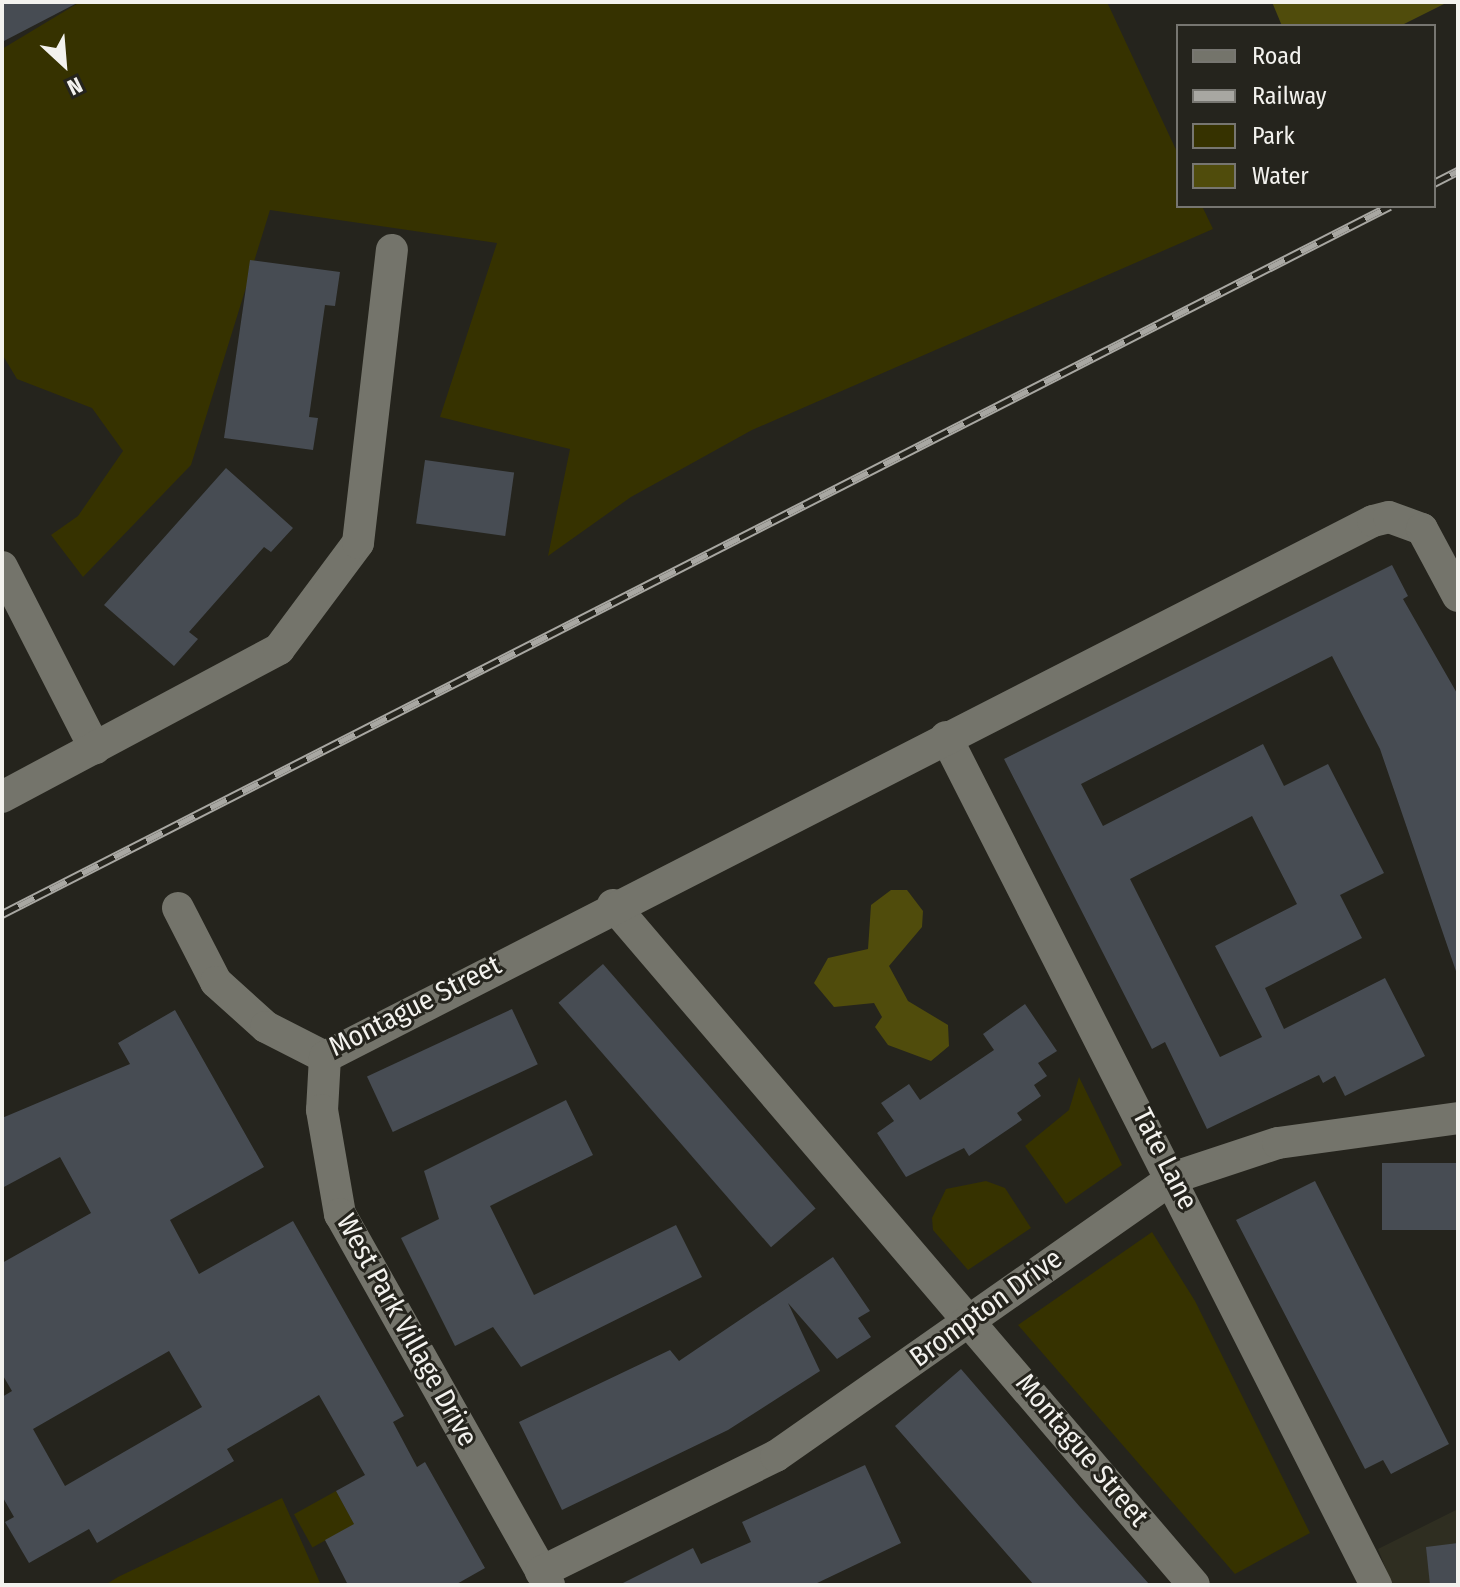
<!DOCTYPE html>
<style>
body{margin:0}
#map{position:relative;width:1460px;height:1587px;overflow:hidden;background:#25241d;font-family:"Fira Sans Condensed",sans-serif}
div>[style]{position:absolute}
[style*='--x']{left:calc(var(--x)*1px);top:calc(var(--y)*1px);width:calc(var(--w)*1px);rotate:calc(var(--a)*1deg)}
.built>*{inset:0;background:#2f2e21}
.green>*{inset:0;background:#363200;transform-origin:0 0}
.water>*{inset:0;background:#504c0c}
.building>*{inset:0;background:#474c53;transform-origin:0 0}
.minor>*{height:32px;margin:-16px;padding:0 16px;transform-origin:16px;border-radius:16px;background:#74746b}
.rail>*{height:9px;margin-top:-4.5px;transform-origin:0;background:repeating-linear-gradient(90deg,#25241d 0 18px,#a8a7a2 0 36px);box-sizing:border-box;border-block:2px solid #a8a7a2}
span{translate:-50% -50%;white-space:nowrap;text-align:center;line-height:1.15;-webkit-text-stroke:6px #25241d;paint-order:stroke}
.street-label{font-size:28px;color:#f3f2ee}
.frame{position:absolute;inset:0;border:4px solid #f3f2ee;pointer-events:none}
.legend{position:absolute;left:1176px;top:24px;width:260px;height:184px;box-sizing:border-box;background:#25241d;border:2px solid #777671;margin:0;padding:10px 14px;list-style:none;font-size:24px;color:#f3f2ee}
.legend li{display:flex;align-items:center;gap:16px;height:40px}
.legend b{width:40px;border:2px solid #777671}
.north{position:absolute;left:24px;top:24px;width:80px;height:80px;-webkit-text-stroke:6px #25241d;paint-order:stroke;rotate:154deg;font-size:22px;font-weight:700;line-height:32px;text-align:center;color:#f3f2ee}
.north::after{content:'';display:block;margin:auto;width:28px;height:36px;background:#f3f2ee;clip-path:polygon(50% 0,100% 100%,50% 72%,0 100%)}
</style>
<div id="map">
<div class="built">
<i style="clip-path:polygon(1458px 1509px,1458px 1585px,1392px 1585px,1378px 1549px)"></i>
</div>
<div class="green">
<i style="clip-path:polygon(80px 2px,1107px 2px,1178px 154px,1178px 206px,1202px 206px,1213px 229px,752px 430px,631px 497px,548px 556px,570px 449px,440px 417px,497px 243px,270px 210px,191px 465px,83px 577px,51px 535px,78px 516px,123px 451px,92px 408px,17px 379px,2px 354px,2px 49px)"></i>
<i style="clip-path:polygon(1079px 1077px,1122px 1165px,1066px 1204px,1025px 1146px,1069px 1110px)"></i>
<i style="clip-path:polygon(986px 1181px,1005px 1188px,1031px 1228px,968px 1270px,933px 1230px,932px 1218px,946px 1189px)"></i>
<i style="clip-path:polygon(1152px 1232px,1195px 1301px,1310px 1533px,1235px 1574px,1018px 1325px)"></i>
<i style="left:336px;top:1491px;width:38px;height:48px;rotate:61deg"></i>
<i style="clip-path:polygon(282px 1498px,321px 1585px,105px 1585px,118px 1577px)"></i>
</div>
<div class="water">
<i style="clip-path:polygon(1272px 2px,1448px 2px,1400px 26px,1282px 26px)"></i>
<i style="clip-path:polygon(891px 890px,907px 890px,923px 911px,922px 927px,889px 966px,908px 1001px,948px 1025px,949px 1046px,931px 1061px,888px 1045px,875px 1027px,882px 1017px,874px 1003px,834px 1007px,814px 983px,828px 958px,868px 949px,871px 905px)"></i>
</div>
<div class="building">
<i style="clip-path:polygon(2px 2px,79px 2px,2px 42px)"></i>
<i style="clip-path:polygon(250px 260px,340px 272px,335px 306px,325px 305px,309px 417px,318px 418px,313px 450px,224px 438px)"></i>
<i style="left:425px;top:460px;width:90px;height:64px;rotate:8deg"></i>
<i style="clip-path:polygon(226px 468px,293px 528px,271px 552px,264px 547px,189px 632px,198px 639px,174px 666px,104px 605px)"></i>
<i style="clip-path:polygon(evenodd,1392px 565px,1408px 596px,1403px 599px,1458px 695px,1458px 977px,1380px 749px,1332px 656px,1081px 784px,1103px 826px,1263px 744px,1284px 786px,1328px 764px,1384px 873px,1340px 895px,1362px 938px,1265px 988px,1284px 1029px,1385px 978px,1425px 1056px,1345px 1096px,1335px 1076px,1323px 1083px,1319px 1075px,1207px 1129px,1165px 1042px,1152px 1049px,1004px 759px,1392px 565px,1252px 816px,1297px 904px,1215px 946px,1262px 1037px,1220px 1057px,1130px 879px,1252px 816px)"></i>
<i style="left:603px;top:964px;width:324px;height:59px;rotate:49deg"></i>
<i style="clip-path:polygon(1025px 1004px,1057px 1051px,1038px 1063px,1047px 1076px,1034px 1085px,1041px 1096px,1017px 1113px,1022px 1120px,969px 1156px,964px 1148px,906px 1177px,877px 1133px,894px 1121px,881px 1103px,909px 1084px,920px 1100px,994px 1050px,983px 1034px)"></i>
<i style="left:512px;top:1009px;width:61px;height:160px;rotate:65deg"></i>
<i style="clip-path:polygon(evenodd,175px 1010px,264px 1167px,170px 1220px,199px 1274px,293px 1221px,404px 1416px,393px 1422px,417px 1467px,425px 1462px,485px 1568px,455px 1585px,348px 1585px,325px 1540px,354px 1524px,336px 1491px,365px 1475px,319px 1395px,227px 1449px,234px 1461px,97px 1543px,89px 1529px,29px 1563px,5px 1522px,14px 1517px,2px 1496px,2px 1397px,12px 1391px,2px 1374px,2px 1263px,91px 1213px,60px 1157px,2px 1188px,2px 1118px,130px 1064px,118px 1043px,175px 1010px,169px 1351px,202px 1407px,65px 1486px,33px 1429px,169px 1351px)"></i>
<i style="clip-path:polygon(566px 1100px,593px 1155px,490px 1206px,534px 1295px,676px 1225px,702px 1277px,521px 1367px,493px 1327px,455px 1346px,401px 1238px,439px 1219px,424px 1171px)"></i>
<i style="left:1458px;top:1163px;width:67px;height:76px;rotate:90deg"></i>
<i style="clip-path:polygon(1315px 1181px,1449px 1444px,1391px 1474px,1383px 1460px,1365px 1469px,1236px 1220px)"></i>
<i style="clip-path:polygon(833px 1257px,870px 1311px,858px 1318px,871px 1337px,837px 1359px,788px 1303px,820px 1371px,728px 1430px,562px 1510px,519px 1422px,670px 1350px,679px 1361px)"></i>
<i style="clip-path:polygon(961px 1369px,1080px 1507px,1150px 1585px,1034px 1585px,895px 1426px)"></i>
<i style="clip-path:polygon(865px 1465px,901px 1543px,813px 1585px,619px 1585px,693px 1548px,701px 1564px,751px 1542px,742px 1522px)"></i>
<i style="clip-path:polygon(1458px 1543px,1458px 1585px,1430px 1585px,1426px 1547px)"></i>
</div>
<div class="minor">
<i style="--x:2;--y:567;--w:204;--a:62.9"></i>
<i style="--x:946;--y:737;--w:951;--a:63.11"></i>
<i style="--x:2;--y:797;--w:314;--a:-28.1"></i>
<i style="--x:279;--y:649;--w:132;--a:-53.3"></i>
<i style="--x:358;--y:543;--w:295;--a:-83.4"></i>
<i style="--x:613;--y:905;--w:894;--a:49.49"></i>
<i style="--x:178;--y:908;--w:83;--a:62.8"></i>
<i style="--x:216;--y:982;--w:67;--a:42"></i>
<i style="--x:266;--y:1027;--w:66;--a:27"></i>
<i style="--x:325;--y:1057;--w:1177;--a:-27.09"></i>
<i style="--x:1373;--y:521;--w:16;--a:-14"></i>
<i style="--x:1389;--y:517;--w:35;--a:20"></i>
<i style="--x:1422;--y:529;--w:76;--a:61.8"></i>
<i style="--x:325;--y:1057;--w:53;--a:93.2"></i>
<i style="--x:322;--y:1110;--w:106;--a:80.2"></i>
<i style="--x:340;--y:1214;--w:426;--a:60.6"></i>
<i style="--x:541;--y:1572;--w:262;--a:-26.3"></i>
<i style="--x:776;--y:1456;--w:487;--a:-35"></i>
<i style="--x:1175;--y:1177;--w:108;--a:-18.3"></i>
<i style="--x:1278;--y:1143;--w:182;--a:-7.9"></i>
</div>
<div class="rail">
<i style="--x:1434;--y:183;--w:27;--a:-27"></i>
<i style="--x:2;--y:914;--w:1558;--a:-27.03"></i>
</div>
<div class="street-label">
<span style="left:415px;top:1006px;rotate:-27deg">Montague Street</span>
<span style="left:1165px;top:1159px;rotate:63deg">Tate Lane</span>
<span style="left:986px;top:1308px;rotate:-36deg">Brompton Drive</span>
<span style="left:407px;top:1330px;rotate:61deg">West Park Village Drive</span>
<span style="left:1082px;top:1450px;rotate:50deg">Montague Street</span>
</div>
<div class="frame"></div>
<ul class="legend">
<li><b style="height:10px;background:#74746b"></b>Road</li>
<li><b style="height:10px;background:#a8a7a2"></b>Railway</li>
<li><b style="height:22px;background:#363200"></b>Park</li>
<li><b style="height:22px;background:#504c0c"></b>Water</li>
</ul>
<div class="north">N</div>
</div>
